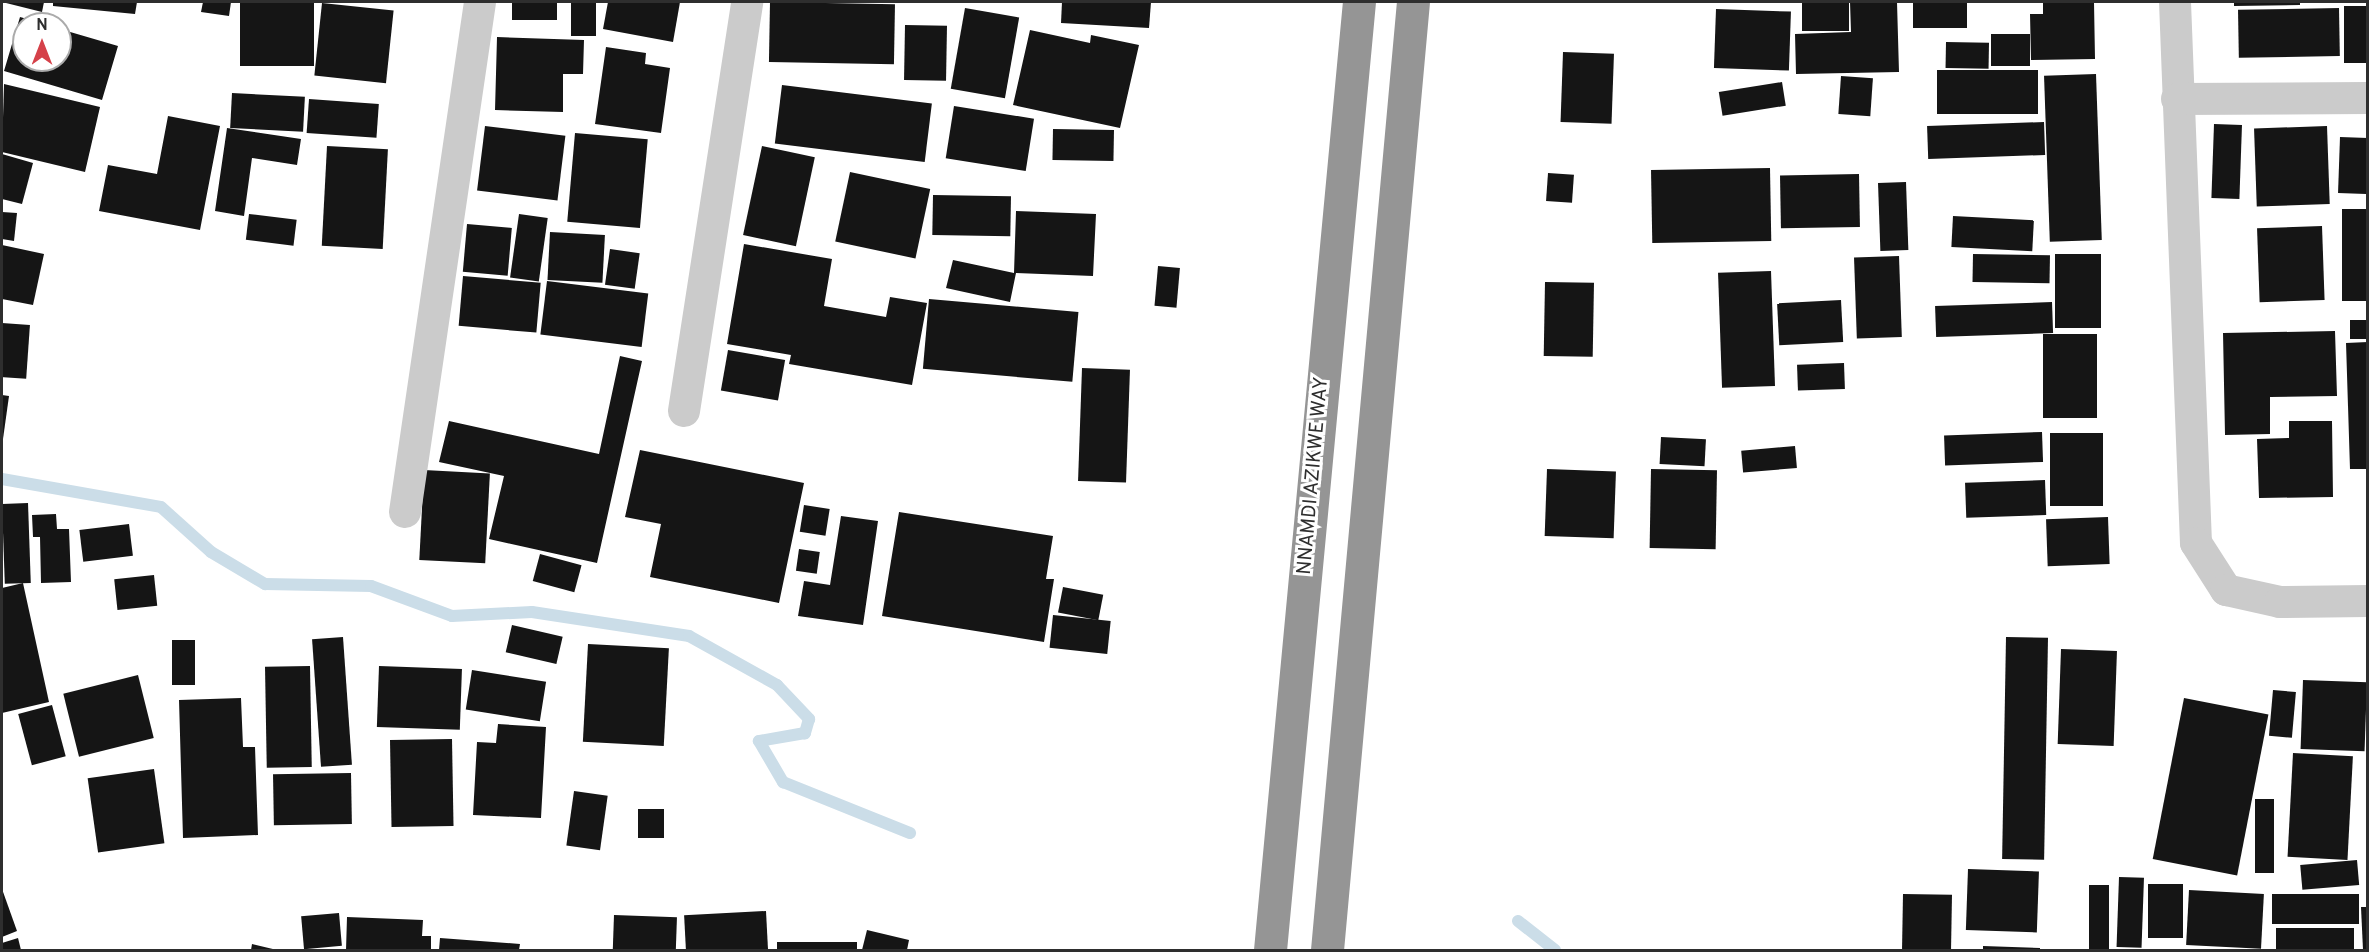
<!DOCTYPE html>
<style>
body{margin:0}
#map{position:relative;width:2369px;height:952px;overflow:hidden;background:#fff;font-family:Overpass,sans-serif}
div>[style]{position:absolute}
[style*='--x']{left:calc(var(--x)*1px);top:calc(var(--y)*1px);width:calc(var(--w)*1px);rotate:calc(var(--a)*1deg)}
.stream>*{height:12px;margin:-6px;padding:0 6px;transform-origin:6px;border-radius:6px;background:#cbdde8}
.building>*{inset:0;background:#151515;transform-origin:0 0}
.street>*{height:32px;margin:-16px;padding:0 16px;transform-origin:16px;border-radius:16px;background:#cbcbcb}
.highway>*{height:33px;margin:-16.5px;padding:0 16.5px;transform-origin:16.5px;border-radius:16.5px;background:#959595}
span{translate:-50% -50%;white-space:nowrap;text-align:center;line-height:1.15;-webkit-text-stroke:6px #fff;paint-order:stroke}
.street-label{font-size:20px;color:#2e2e2e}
.frame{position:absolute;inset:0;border:3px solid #2e2e2e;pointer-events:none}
.north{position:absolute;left:12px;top:12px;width:60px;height:60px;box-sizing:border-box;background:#fff;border:2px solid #ababab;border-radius:50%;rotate:0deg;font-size:16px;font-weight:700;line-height:24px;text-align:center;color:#2e2e2e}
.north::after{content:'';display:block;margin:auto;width:21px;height:27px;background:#d54149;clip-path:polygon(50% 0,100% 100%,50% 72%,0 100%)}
</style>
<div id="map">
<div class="stream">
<i style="--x:2;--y:479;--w:161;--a:10"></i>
<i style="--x:161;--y:507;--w:67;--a:42"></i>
<i style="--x:211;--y:552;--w:63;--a:30.7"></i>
<i style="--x:265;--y:584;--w:106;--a:1.1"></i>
<i style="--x:371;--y:586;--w:86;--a:20.3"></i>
<i style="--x:452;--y:616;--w:80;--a:-2.9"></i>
<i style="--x:532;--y:612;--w:159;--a:8.7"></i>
<i style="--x:689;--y:636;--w:101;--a:29.1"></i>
<i style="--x:777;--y:685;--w:47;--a:46.7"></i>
<i style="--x:809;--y:719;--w:15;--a:106"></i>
<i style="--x:805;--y:733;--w:47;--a:170.1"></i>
<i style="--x:759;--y:741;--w:48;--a:59.7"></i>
<i style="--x:783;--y:782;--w:137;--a:21.9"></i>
<i style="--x:1518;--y:921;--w:47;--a:38.1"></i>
</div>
<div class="building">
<i style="clip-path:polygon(2px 2px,44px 2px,42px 12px)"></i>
<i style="clip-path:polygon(53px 2px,137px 2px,135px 14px,53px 6px)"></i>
<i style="clip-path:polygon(203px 2px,231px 2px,229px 16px,201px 12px)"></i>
<i style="left:240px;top:2px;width:74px;height:64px"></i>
<i style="left:512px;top:2px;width:45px;height:18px"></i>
<i style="left:571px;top:2px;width:25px;height:34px"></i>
<i style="clip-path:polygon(608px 2px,680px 2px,673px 42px,603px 29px)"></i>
<i style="left:770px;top:2px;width:125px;height:60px;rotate:1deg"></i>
<i style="clip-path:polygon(1062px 2px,1151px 2px,1149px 28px,1061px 23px)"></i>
<i style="left:1802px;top:2px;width:47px;height:29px"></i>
<i style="clip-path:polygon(1850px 2px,1897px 2px,1899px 72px,1796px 74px,1795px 34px,1851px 32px)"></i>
<i style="left:1913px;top:2px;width:54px;height:26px"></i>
<i style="clip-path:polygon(2043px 2px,2094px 2px,2095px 59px,2031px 60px,2030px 14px,2043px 14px)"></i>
<i style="clip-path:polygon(2234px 2px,2300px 2px,2300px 5px,2234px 6px)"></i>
<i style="left:322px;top:3px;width:72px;height:73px;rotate:6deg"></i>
<i style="left:2368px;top:6px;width:57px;height:24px;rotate:90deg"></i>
<i style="left:965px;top:8px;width:55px;height:82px;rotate:10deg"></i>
<i style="left:2339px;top:8px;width:48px;height:101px;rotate:89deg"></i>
<i style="left:1716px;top:9px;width:75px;height:59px;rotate:2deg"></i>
<i style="clip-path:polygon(20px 17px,42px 23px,24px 24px,24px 60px,60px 60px,60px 29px,118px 46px,102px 100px,4px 71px)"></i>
<i style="left:905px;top:25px;width:42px;height:55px;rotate:1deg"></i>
<i style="clip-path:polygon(1030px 30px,1090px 43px,1091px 35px,1139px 45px,1120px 128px,1013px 105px)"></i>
<i style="left:1991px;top:34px;width:39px;height:32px"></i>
<i style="clip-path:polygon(497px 37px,584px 40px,583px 74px,563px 74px,563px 112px,495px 110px)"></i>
<i style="left:1946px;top:42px;width:43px;height:26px;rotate:1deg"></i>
<i style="clip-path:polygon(606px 47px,646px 53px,645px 64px,670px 68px,661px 133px,595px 124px)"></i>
<i style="left:1563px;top:52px;width:51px;height:70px;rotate:2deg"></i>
<i style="left:2038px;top:70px;width:44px;height:101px;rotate:90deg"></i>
<i style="left:2096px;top:74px;width:166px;height:52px;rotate:88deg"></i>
<i style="left:1841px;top:76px;width:32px;height:38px;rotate:4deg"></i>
<i style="left:1782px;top:82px;width:24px;height:64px;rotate:81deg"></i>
<i style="clip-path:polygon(4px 84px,100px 107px,85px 172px,2px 152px)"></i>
<i style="left:782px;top:85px;width:151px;height:59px;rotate:7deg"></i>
<i style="left:232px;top:93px;width:73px;height:35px;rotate:3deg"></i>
<i style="left:309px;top:99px;width:70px;height:34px;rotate:4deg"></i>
<i style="left:954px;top:106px;width:81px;height:53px;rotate:9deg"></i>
<i style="clip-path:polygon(168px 116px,220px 126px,200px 230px,99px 211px,108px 165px,157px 174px)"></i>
<i style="left:2044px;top:122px;width:33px;height:117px;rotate:88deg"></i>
<i style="left:2214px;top:124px;width:28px;height:74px;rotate:2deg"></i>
<i style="left:485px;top:126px;width:81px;height:65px;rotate:7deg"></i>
<i style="left:2327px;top:126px;width:78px;height:73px;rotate:88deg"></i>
<i style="clip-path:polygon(227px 128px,301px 139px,297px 165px,252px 158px,244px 216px,215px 211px)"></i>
<i style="left:1053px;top:129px;width:61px;height:31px;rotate:1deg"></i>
<i style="left:575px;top:133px;width:73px;height:89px;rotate:5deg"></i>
<i style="left:2340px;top:137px;width:28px;height:56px;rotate:2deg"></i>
<i style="left:327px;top:146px;width:61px;height:100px;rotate:3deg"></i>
<i style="left:762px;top:146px;width:54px;height:91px;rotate:12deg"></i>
<i style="clip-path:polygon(2px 154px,33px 163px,22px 204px,2px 199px)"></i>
<i style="left:1770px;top:168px;width:73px;height:119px;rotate:89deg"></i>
<i style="left:850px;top:172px;width:82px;height:71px;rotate:12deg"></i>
<i style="left:1548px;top:173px;width:26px;height:28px;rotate:4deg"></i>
<i style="left:1859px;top:174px;width:53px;height:79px;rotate:89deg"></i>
<i style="left:1906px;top:182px;width:68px;height:28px;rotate:88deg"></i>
<i style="left:933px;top:195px;width:78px;height:40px;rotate:1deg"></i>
<i style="left:2368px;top:209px;width:92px;height:26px;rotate:90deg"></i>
<i style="clip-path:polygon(1016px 211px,1096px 214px,1093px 276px,1016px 273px,1010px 302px,946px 288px,953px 260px,1014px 273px)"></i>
<i style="clip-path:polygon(2px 212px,17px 213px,14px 241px,2px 239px)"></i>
<i style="left:249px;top:214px;width:48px;height:26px;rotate:7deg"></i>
<i style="left:519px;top:214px;width:29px;height:64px;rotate:8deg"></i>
<i style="left:1953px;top:216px;width:81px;height:31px;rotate:3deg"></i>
<i style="left:467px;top:224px;width:45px;height:48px;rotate:5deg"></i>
<i style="left:2322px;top:226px;width:74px;height:65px;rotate:88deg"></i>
<i style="left:550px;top:232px;width:55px;height:48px;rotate:3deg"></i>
<i style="clip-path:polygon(744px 244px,832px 259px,824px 306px,886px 317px,890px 297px,927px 303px,912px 385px,789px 364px,791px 355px,727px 344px)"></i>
<i style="clip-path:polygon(2px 245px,44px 254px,33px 305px,2px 299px)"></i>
<i style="left:610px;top:249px;width:30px;height:36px;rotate:8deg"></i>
<i style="left:1973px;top:254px;width:77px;height:28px;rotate:1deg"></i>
<i style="left:2055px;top:254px;width:46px;height:74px"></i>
<i style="left:1899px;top:256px;width:81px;height:45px;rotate:88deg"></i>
<i style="left:1158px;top:266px;width:22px;height:40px;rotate:5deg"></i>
<i style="left:1771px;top:271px;width:115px;height:53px;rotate:88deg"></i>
<i style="left:463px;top:276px;width:78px;height:50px;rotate:5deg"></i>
<i style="left:547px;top:281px;width:102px;height:54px;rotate:7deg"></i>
<i style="left:1545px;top:282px;width:49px;height:74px;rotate:1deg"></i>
<i style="left:929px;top:299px;width:150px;height:70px;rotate:5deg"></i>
<i style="left:1841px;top:300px;width:42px;height:64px;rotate:87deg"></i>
<i style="left:2052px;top:302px;width:31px;height:117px;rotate:88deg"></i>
<i style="left:2350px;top:320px;width:18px;height:19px"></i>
<i style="left:2px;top:323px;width:28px;height:54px;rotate:4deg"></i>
<i style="clip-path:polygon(2335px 331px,2337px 396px,2270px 397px,2270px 434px,2225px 435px,2223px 333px)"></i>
<i style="left:2097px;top:334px;width:84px;height:54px;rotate:90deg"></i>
<i style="clip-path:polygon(2368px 342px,2368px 469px,2350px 469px,2346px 343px)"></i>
<i style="left:728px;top:350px;width:58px;height:41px;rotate:10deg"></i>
<i style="clip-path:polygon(620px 356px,642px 361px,597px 563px,489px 539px,504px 476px,439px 462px,449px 421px,599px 454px)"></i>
<i style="left:1844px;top:363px;width:26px;height:47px;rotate:88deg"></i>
<i style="left:1082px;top:368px;width:48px;height:113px;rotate:2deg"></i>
<i style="clip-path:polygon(2px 395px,9px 396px,3px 439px,2px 439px)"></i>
<i style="clip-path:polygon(2289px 421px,2332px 421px,2333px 497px,2259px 498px,2257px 439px,2289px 438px)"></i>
<i style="left:2042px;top:432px;width:30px;height:98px;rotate:88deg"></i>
<i style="left:2050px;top:433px;width:53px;height:73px"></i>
<i style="left:1661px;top:437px;width:45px;height:27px;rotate:3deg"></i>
<i style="left:1795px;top:446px;width:22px;height:54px;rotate:85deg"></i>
<i style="clip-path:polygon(640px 450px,804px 483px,779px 603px,650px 577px,661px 524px,625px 517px)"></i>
<i style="left:1547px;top:469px;width:69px;height:67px;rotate:2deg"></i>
<i style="left:1651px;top:469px;width:66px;height:79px;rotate:1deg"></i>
<i style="left:424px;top:470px;width:66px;height:90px;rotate:3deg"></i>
<i style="left:2045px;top:480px;width:35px;height:80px;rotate:88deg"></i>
<i style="left:28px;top:503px;width:80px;height:26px;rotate:88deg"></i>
<i style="left:804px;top:505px;width:26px;height:27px;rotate:9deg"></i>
<i style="clip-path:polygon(899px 512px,1053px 536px,1046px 579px,1054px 579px,1044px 642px,882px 616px)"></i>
<i style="clip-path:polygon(56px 514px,57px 529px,69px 529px,71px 582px,41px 583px,40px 537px,33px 537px,32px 515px)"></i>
<i style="clip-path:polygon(841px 516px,878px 521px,863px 625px,798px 616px,804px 581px,830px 585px)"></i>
<i style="left:2108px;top:517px;width:47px;height:62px;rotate:88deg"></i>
<i style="left:129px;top:524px;width:32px;height:50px;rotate:83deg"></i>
<i style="left:799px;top:549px;width:21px;height:22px;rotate:8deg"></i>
<i style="left:540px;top:554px;width:43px;height:28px;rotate:15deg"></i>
<i style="left:154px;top:575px;width:31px;height:40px;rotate:84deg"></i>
<i style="clip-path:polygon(23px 583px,49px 702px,2px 713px,2px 588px)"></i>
<i style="left:1063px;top:587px;width:41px;height:26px;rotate:11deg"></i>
<i style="left:1053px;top:615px;width:58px;height:33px;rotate:6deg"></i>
<i style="left:512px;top:625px;width:52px;height:28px;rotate:13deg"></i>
<i style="left:343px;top:637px;width:128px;height:31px;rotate:86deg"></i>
<i style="left:2006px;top:637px;width:42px;height:222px;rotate:1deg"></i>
<i style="left:172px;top:640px;width:23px;height:45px"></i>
<i style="left:588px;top:644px;width:81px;height:98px;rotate:3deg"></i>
<i style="left:2061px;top:649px;width:56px;height:95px;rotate:2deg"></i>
<i style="left:310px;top:666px;width:101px;height:45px;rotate:89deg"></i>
<i style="left:379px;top:666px;width:83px;height:61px;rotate:2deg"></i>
<i style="left:472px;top:670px;width:75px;height:40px;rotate:9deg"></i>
<i style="left:138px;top:675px;width:65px;height:77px;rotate:76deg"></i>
<i style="left:2303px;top:680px;width:64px;height:69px;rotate:2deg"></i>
<i style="left:2273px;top:690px;width:23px;height:46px;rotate:5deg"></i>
<i style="clip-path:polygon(241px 698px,243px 747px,255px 747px,258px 835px,183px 838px,179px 700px)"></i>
<i style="left:2184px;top:698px;width:86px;height:164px;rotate:11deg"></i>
<i style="left:52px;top:705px;width:53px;height:35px;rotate:75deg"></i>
<i style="clip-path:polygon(498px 724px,546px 727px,541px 818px,473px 815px,477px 742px,496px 743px)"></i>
<i style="left:452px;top:739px;width:87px;height:62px;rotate:89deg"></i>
<i style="left:2293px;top:753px;width:60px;height:104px;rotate:3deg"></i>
<i style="left:154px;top:769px;width:75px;height:67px;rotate:82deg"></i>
<i style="left:351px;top:773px;width:51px;height:78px;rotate:89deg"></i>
<i style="left:574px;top:791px;width:34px;height:55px;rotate:8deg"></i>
<i style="left:2255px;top:799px;width:19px;height:74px"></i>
<i style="left:638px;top:809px;width:26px;height:29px"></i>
<i style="left:2357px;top:860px;width:25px;height:57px;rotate:85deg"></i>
<i style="left:1968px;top:869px;width:71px;height:61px;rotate:2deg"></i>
<i style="left:2119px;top:877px;width:25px;height:70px;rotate:2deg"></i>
<i style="left:2148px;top:884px;width:35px;height:54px"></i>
<i style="left:2089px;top:885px;width:20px;height:65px"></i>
<i style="clip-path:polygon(2px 889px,17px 931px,2px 937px)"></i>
<i style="left:2189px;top:890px;width:75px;height:55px;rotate:3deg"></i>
<i style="left:1903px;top:894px;width:49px;height:56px;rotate:1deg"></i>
<i style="left:2359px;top:894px;width:30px;height:87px;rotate:90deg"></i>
<i style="clip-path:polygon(2361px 907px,2368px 907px,2368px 950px,2363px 950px)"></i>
<i style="left:766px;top:911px;width:39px;height:82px;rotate:87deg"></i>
<i style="left:339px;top:913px;width:33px;height:38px;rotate:85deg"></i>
<i style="left:614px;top:915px;width:63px;height:35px;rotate:2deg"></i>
<i style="clip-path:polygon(347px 917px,423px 920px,422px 936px,431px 936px,431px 950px,346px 950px)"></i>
<i style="left:2276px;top:928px;width:78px;height:22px"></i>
<i style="clip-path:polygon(867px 930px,909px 940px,907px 950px,862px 950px)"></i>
<i style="clip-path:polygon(18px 938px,21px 950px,2px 950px,2px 943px)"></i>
<i style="clip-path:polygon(440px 938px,520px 944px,519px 950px,439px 950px)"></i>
<i style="left:777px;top:942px;width:80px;height:8px"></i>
<i style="clip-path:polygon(252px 944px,277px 950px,251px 950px)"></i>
<i style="clip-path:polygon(1983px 946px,2040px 948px,2040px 950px,1983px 950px)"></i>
</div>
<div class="street">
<i style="--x:2175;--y:2;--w:541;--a:87.78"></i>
<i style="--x:2196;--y:543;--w:56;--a:57.4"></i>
<i style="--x:2226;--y:590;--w:55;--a:12.5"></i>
<i style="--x:2280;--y:602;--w:88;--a:-0.7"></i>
<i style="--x:2177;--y:99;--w:191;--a:-0.3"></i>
<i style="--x:684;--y:411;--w:414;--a:-81.2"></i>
<i style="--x:405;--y:512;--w:515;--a:-81.63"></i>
</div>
<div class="highway">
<i style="--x:1270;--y:950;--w:952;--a:-84.64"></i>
<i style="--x:1327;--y:950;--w:952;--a:-84.82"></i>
</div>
<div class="street-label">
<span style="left:1314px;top:476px;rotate:-85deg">NNAMDI AZIKWE WAY</span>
</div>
<div class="frame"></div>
<div class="north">N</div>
</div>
